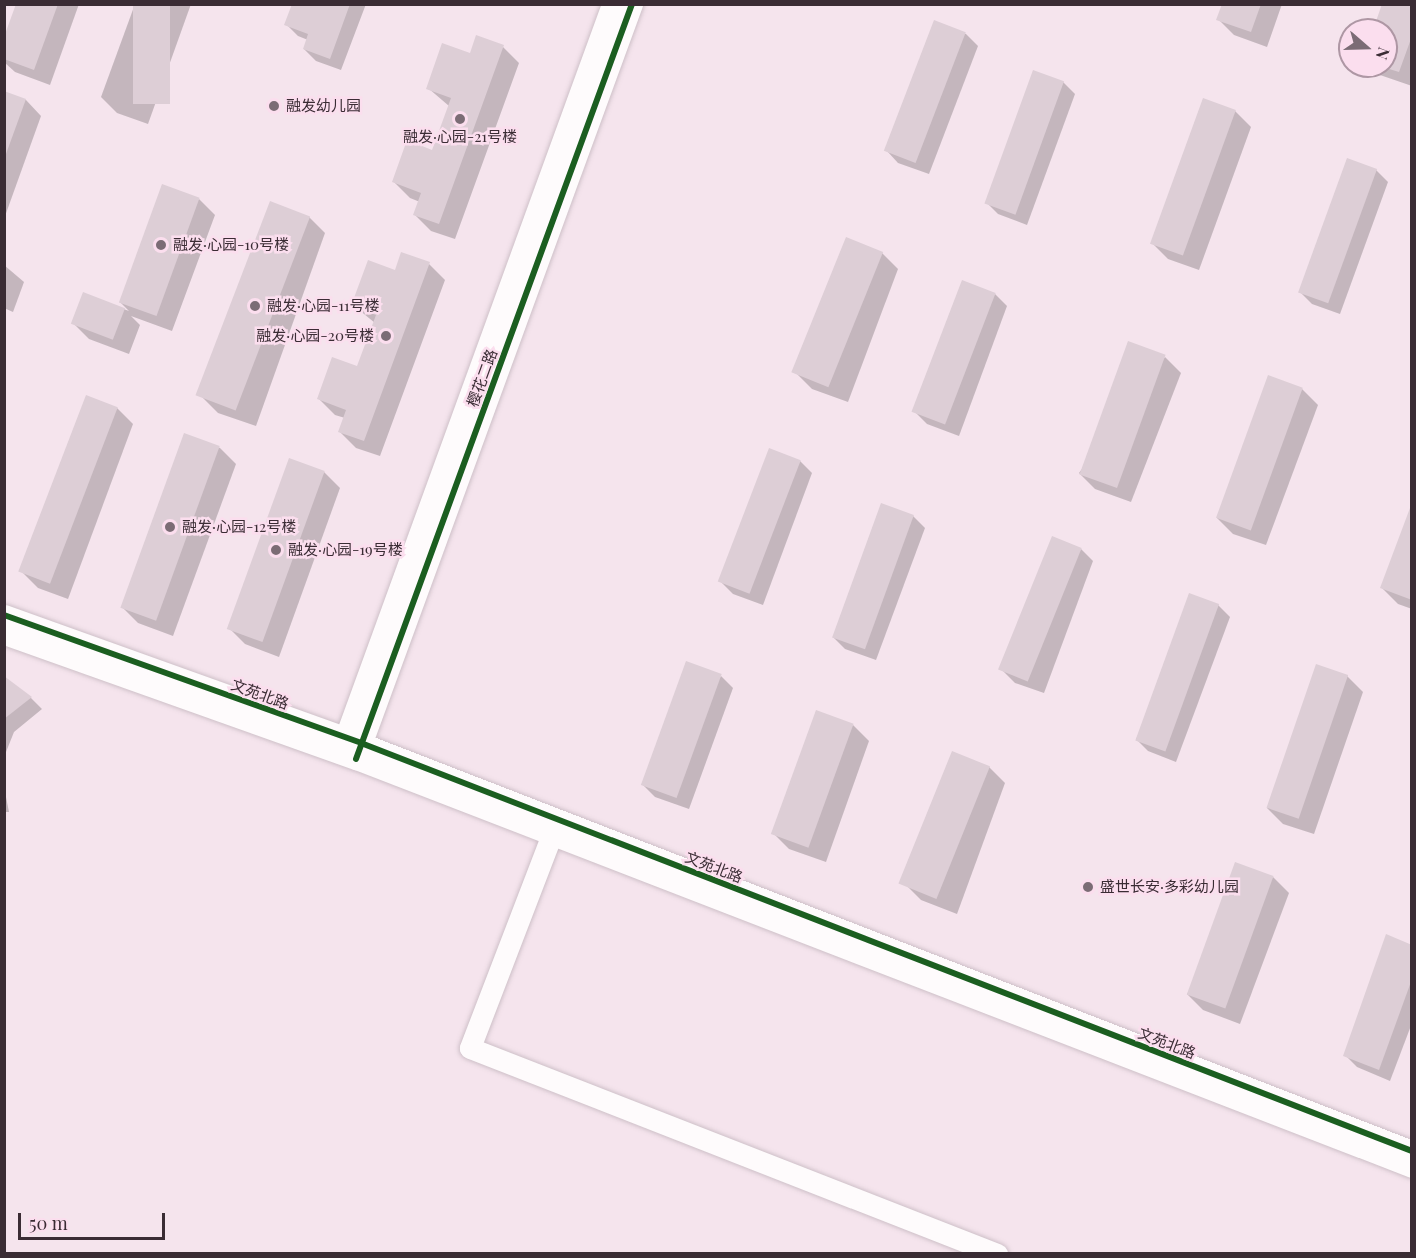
<!DOCTYPE html>
<meta charset="utf-8">
<style>
body{margin:0}
#map{position:relative;width:1416px;height:1258px;overflow:hidden;background:#f5e4ed;font-family:"Playfair Display","Noto Sans SC",serif}
div>[style]{position:absolute}
[style*='--x']{left:calc(var(--x)*1px);top:calc(var(--y)*1px);width:calc(var(--w)*1px);rotate:calc(var(--a)*1deg)}
.shadow>*{inset:0;background:#0003}
.building>*{inset:0;background:#ddced6;transform-origin:0 0}
.roads{filter:drop-shadow(0 0 2px #cec0c8) drop-shadow(0 0 2px #cec0c8)}
.minor>*{height:21px;margin:-10.5px;padding:0 10.5px;transform-origin:10.5px;border-radius:10.5px;background:#fefbfc}
.cycleway>*{height:6px;margin:-3px;padding:0 3px;transform-origin:3px;border-radius:3px;background:#1b5e20}
.dots>*{width:16px;height:16px;translate:-50% -50%;box-sizing:border-box;border:3px solid #fbdeee;border-radius:50%}
span{translate:-50% -50%;white-space:nowrap;text-align:center;line-height:1.15;-webkit-text-stroke:5px #fbdeee;paint-order:stroke}
.poi-label{font-size:15px;color:#3a2c34}
.left{translate:0 -50%;text-align:left}
.right{translate:-100% -50%;text-align:right}
.street-label{font-size:15px;color:#3a2c34}
.frame{position:absolute;inset:0;border:6px solid #3a2c34;pointer-events:none}
.north{position:absolute;left:1338px;top:18px;width:60px;height:60px;box-sizing:border-box;background:#fbdeee;border:2px solid #ae97a4;border-radius:50%;rotate:110deg;font-size:16px;font-weight:700;line-height:24px;text-align:center;color:#3a2c34}
.north::after{content:'';display:block;margin:auto;width:21px;height:27px;background:#7b6c75;clip-path:polygon(50% 0,100% 100%,50% 72%,0 100%)}
.scale{position:absolute;left:18px;top:1213px;width:147px;height:27px;box-sizing:border-box;border:3px solid #3a2c34;border-top:0;padding-left:8px;font-size:18px;line-height:21px;white-space:nowrap;color:#3a2c34;-webkit-text-stroke:4px #fbdeee;paint-order:stroke}
</style>
<div id="map">
<div class="shadow">
<i style="clip-path:polygon(18px 4px,79px 4px,50px 85px,15px 72px,4px 62px,4px 42px)"></i>
<i style="clip-path:polygon(135px 4px,191px 4px,148px 124px,117px 113px,101px 97px)"></i>
<i style="clip-path:polygon(293px 4px,366px 4px,341px 70px,316px 61px,304px 49px,308px 40px,298px 36px,286px 24px)"></i>
<i style="clip-path:polygon(1223px 4px,1282px 4px,1267px 47px,1234px 35px,1218px 19px)"></i>
<i style="clip-path:polygon(1412px 4px,1412px 86px,1380px 75px,1371px 66px,1386px 66px,1386px 30px,1375px 30px)"></i>
<i style="clip-path:polygon(935px 22px,966px 34px,978px 46px,929px 174px,898px 163px,887px 151px)"></i>
<i style="clip-path:polygon(477px 37px,503px 47px,519px 63px,455px 239px,431px 231px,415px 215px,420px 202px,410px 198px,394px 182px,433px 152px,449px 106px,428px 88px,471px 55px)"></i>
<i style="clip-path:polygon(1063px 82px,1075px 94px,1027px 225px,998px 214px,986px 202px)"></i>
<i style="clip-path:polygon(4px 93px,26px 100px,41px 116px,4px 219px)"></i>
<i style="clip-path:polygon(1235px 111px,1251px 127px,1199px 270px,1168px 259px,1152px 243px)"></i>
<i style="clip-path:polygon(1376px 170px,1388px 182px,1340px 314px,1312px 304px,1300px 292px)"></i>
<i style="clip-path:polygon(199px 199px,215px 215px,172px 331px,131px 316px,140px 325px,129px 354px,89px 339px,73px 323px,84px 294px,129px 311px,120px 302px)"></i>
<i style="clip-path:polygon(309px 217px,325px 233px,256px 426px,218px 413px,202px 397px)"></i>
<i style="clip-path:polygon(882px 253px,898px 269px,848px 402px,812px 389px,796px 373px)"></i>
<i style="clip-path:polygon(429px 264px,445px 280px,380px 456px,356px 448px,340px 432px,345px 418px,335px 415px,319px 399px,358px 368px,375px 323px,353px 305px,395px 272px)"></i>
<i style="clip-path:polygon(4px 265px,24px 282px,13px 312px,4px 308px)"></i>
<i style="clip-path:polygon(995px 294px,1007px 306px,959px 436px,927px 424px,915px 412px)"></i>
<i style="clip-path:polygon(1165px 357px,1181px 373px,1131px 502px,1095px 489px,1079px 473px)"></i>
<i style="clip-path:polygon(1302px 389px,1318px 405px,1266px 545px,1233px 534px,1217px 518px)"></i>
<i style="clip-path:polygon(117px 408px,133px 424px,68px 599px,38px 588px,22px 572px)"></i>
<i style="clip-path:polygon(185px 435px,220px 448px,236px 464px,173px 636px,138px 623px,122px 607px)"></i>
<i style="clip-path:polygon(800px 461px,812px 473px,763px 605px,733px 594px,721px 582px)"></i>
<i style="clip-path:polygon(324px 472px,340px 488px,279px 657px,245px 644px,229px 628px)"></i>
<i style="clip-path:polygon(1412px 508px,1412px 609px,1398px 604px,1382px 588px)"></i>
<i style="clip-path:polygon(913px 516px,925px 528px,876px 660px,845px 649px,833px 637px)"></i>
<i style="clip-path:polygon(1081px 549px,1093px 561px,1044px 693px,1015px 683px,1003px 671px)"></i>
<i style="clip-path:polygon(1218px 605px,1230px 617px,1176px 762px,1148px 751px,1136px 739px)"></i>
<i style="clip-path:polygon(721px 676px,733px 688px,689px 809px,655px 797px,643px 785px)"></i>
<i style="clip-path:polygon(1347px 676px,1363px 692px,1314px 834px,1283px 824px,1267px 808px)"></i>
<i style="clip-path:polygon(4px 683px,31px 698px,42px 709px,14px 732px,4px 757px)"></i>
<i style="clip-path:polygon(853px 725px,869px 741px,826px 862px,789px 849px,773px 833px)"></i>
<i style="clip-path:polygon(989px 767px,1005px 783px,957px 914px,921px 900px,905px 884px)"></i>
<i style="clip-path:polygon(4px 787px,9px 812px,4px 812px)"></i>
<i style="clip-path:polygon(1273px 877px,1289px 893px,1240px 1024px,1203px 1010px,1187px 994px)"></i>
<i style="clip-path:polygon(1412px 946px,1412px 1023px,1390px 1081px,1357px 1067px,1345px 1055px)"></i>
</div>
<div class="building">
<i style="clip-path:polygon(16px 4px,58px 4px,34px 70px,4px 59px,4px 37px)"></i>
<i style="left:133px;top:4px;width:37px;height:100px"></i>
<i style="clip-path:polygon(292px 4px,350px 4px,330px 59px,303px 49px,308px 34px,284px 25px)"></i>
<i style="clip-path:polygon(1222px 4px,1261px 4px,1251px 32px,1216px 20px)"></i>
<i style="clip-path:polygon(1382px 4px,1412px 4px,1412px 36px,1399px 72px,1386px 68px,1386px 30px,1373px 30px)"></i>
<i style="left:934px;top:20px;width:34px;height:140px;rotate:21deg"></i>
<i style="clip-path:polygon(476px 35px,504px 45px,439px 224px,413px 215px,421px 193px,392px 182px,407px 140px,432px 150px,451px 98px,426px 89px,442px 43px,470px 53px)"></i>
<i style="left:1033px;top:70px;width:33px;height:142px;rotate:20deg"></i>
<i style="clip-path:polygon(4px 91px,26px 99px,6px 154px,4px 154px)"></i>
<i style="left:1203px;top:98px;width:35px;height:155px;rotate:20deg"></i>
<i style="left:1347px;top:158px;width:32px;height:143px;rotate:20deg"></i>
<i style="left:162px;top:184px;width:40px;height:126px;rotate:20deg"></i>
<i style="left:270px;top:201px;width:43px;height:208px;rotate:21deg"></i>
<i style="left:846px;top:237px;width:40px;height:146px;rotate:22deg"></i>
<i style="clip-path:polygon(401px 252px,430px 262px,364px 441px,338px 432px,346px 410px,317px 399px,332px 357px,357px 366px,376px 315px,351px 306px,368px 260px,395px 270px)"></i>
<i style="left:962px;top:280px;width:36px;height:141px;rotate:21deg"></i>
<i style="left:83px;top:292px;width:45px;height:34px;rotate:21deg"></i>
<i style="left:1128px;top:341px;width:40px;height:142px;rotate:20deg"></i>
<i style="left:1268px;top:375px;width:37px;height:152px;rotate:20deg"></i>
<i style="left:86px;top:395px;width:34px;height:189px;rotate:21deg"></i>
<i style="left:184px;top:433px;width:38px;height:186px;rotate:20deg"></i>
<i style="left:769px;top:448px;width:34px;height:143px;rotate:21deg"></i>
<i style="left:289px;top:458px;width:38px;height:182px;rotate:20deg"></i>
<i style="left:881px;top:503px;width:35px;height:143px;rotate:20deg"></i>
<i style="clip-path:polygon(1410px 508px,1412px 508px,1412px 600px,1380px 588px)"></i>
<i style="left:1052px;top:536px;width:32px;height:144px;rotate:22deg"></i>
<i style="left:1189px;top:593px;width:32px;height:157px;rotate:20deg"></i>
<i style="left:686px;top:661px;width:38px;height:132px;rotate:20deg"></i>
<i style="left:1316px;top:664px;width:34px;height:152px;rotate:19deg"></i>
<i style="clip-path:polygon(4px 676px,32px 697px,4px 719px)"></i>
<i style="left:816px;top:710px;width:40px;height:132px;rotate:20deg"></i>
<i style="left:952px;top:751px;width:41px;height:143px;rotate:22deg"></i>
<i style="left:1235px;top:862px;width:41px;height:141px;rotate:20deg"></i>
<i style="clip-path:polygon(1386px 934px,1412px 945px,1412px 979px,1379px 1070px,1343px 1056px)"></i>
</div>
<div class="roads">
<div class="minor">
<i style="--x:4;--y:615;--w:379;--a:19.7"></i>
<i style="--x:361;--y:743;--w:1127;--a:21.22"></i>
<i style="--x:4;--y:634;--w:374;--a:19.6"></i>
<i style="--x:356;--y:759;--w:1132;--a:21.12"></i>
<i style="--x:340;--y:751;--w:795;--a:-69.99"></i>
<i style="--x:357;--y:756;--w:801;--a:-69.91"></i>
<i style="--x:552;--y:834;--w:229;--a:111"></i>
<i style="--x:470;--y:1048;--w:566;--a:21.35"></i>
</div>
</div>
<div class="cycleway">
<i style="--x:4;--y:615;--w:379;--a:19.7"></i>
<i style="--x:361;--y:743;--w:1127;--a:21.22"></i>
<i style="--x:356;--y:759;--w:804;--a:-69.92"></i>
</div>
<div class="dots">
<i style="left:274px;top:106px;background:#7b6c75"></i>
<i style="left:460px;top:119px;background:#7b6c75"></i>
<i style="left:161px;top:245px;background:#7b6c75"></i>
<i style="left:255px;top:306px;background:#7b6c75"></i>
<i style="left:386px;top:336px;background:#7b6c75"></i>
<i style="left:170px;top:527px;background:#7b6c75"></i>
<i style="left:276px;top:550px;background:#7b6c75"></i>
<i style="left:1088px;top:887px;background:#7b6c75"></i>
</div>
<div class="poi-label">
<span class="left" style="left:286px;top:106px">融发幼儿园</span>
<span style="left:460px;top:137px">融发·心园-21号楼</span>
<span class="left" style="left:173px;top:245px">融发·心园-10号楼</span>
<span class="left" style="left:267px;top:306px">融发·心园-11号楼</span>
<span class="right" style="left:374px;top:336px">融发·心园-20号楼</span>
<span class="left" style="left:182px;top:527px">融发·心园-12号楼</span>
<span class="left" style="left:288px;top:550px">融发·心园-19号楼</span>
<span class="left" style="left:1100px;top:887px">盛世长安·多彩幼儿园</span>
</div>
<div class="street-label">
<span style="left:482px;top:378px;rotate:-70deg">樱花二路</span>
<span style="left:260px;top:694px;rotate:20deg">文苑北路</span>
<span style="left:714px;top:867px;rotate:21deg">文苑北路</span>
<span style="left:1167px;top:1043px;rotate:21deg">文苑北路</span>
</div>
<div class="frame"></div>
<div class="north">N</div>
<div class="scale">50 m</div>
</div>
